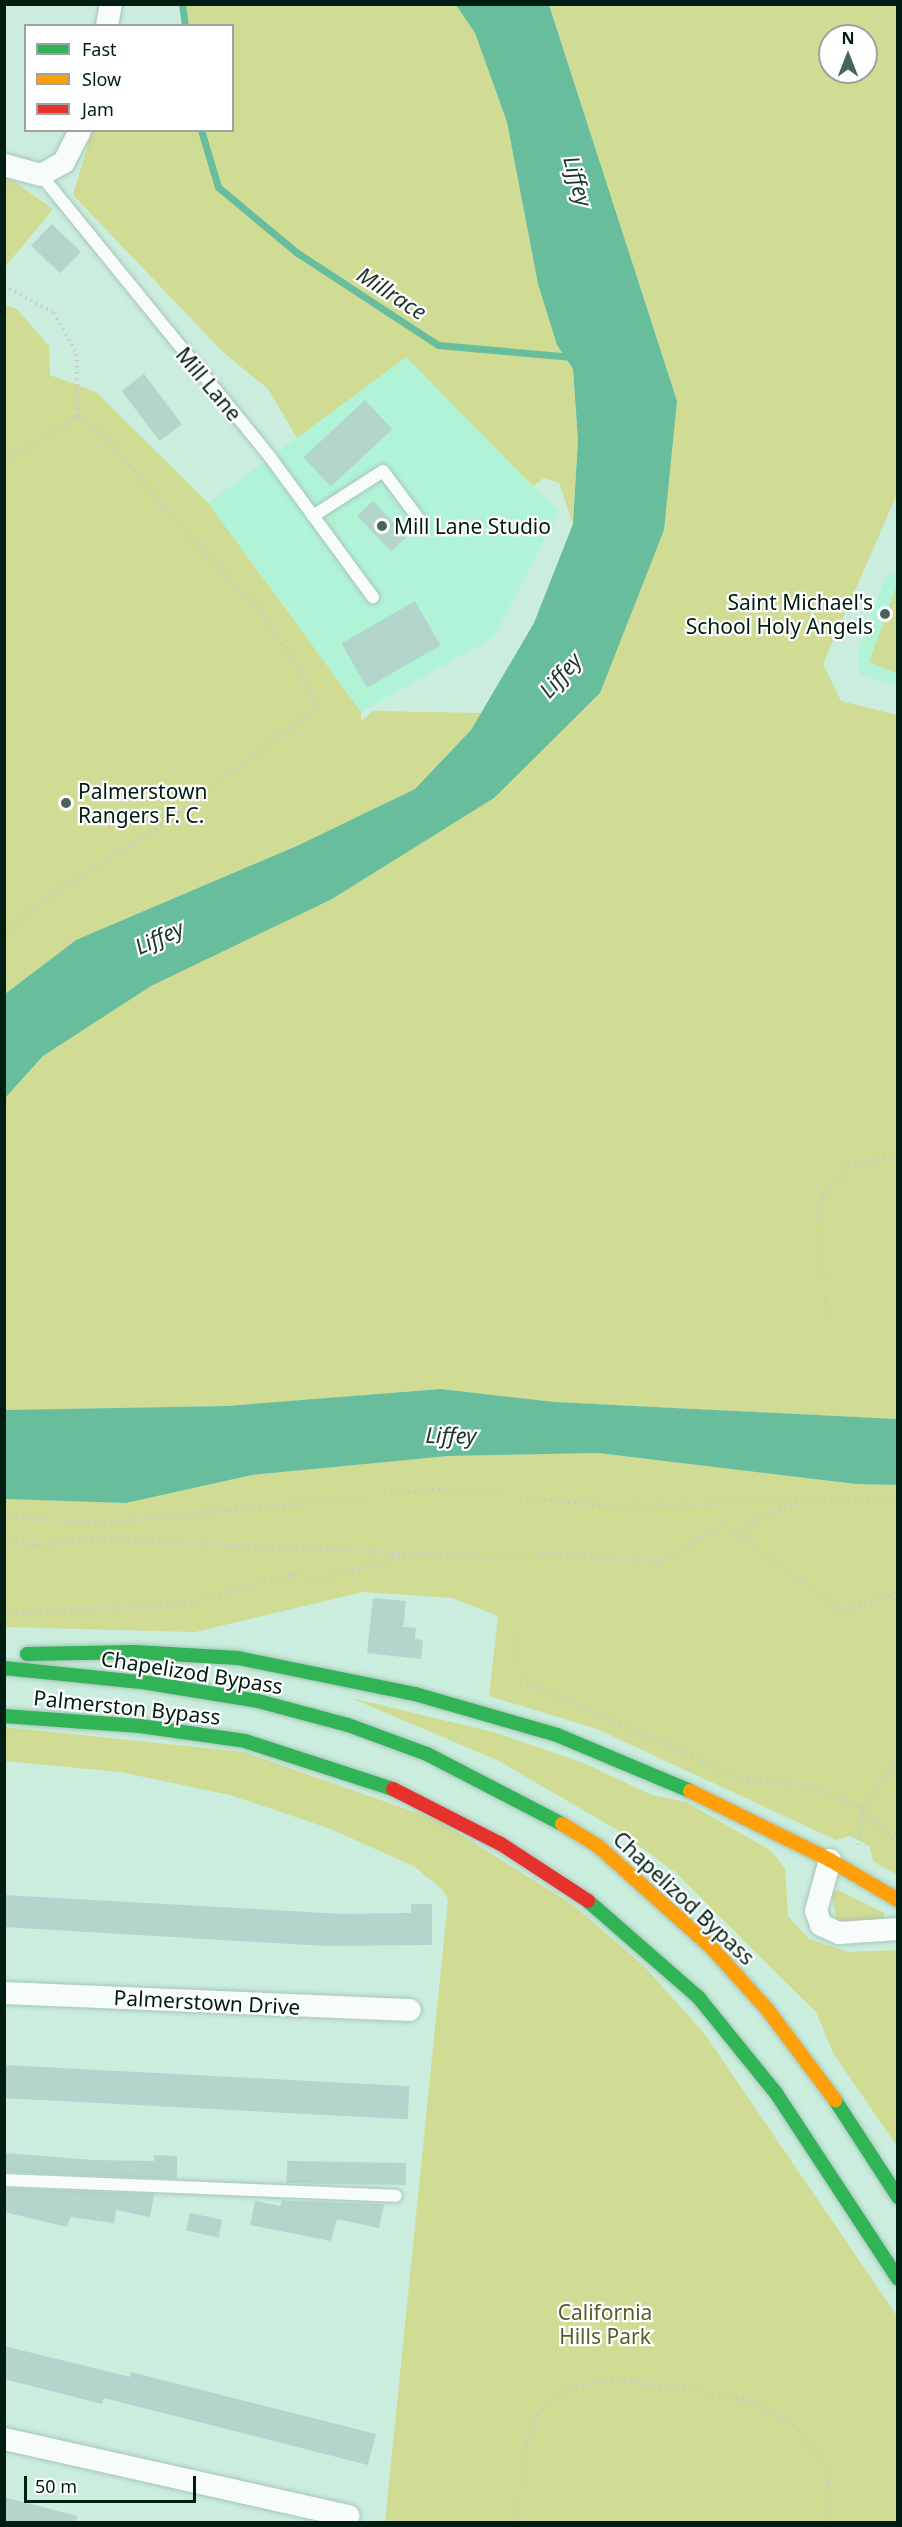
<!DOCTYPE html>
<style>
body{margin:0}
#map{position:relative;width:902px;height:2527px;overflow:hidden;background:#caeddd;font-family:"Noto Sans",sans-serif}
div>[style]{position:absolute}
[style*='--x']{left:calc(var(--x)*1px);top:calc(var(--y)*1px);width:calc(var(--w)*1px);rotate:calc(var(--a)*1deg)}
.built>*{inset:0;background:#b1f3d6}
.green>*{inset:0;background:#d0db94}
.water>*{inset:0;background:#68bd9d}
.stream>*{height:7px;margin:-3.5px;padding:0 3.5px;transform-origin:3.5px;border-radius:3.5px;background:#68bd9d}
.building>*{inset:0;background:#b3d5cc;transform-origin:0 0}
.path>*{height:4px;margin-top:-2px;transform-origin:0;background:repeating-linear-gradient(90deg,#c4cec9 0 1.5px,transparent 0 6px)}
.roads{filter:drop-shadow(0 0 2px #a6c5b8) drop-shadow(0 0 2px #a6c5b8)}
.lane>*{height:12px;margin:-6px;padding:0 6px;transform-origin:6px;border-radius:6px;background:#f7fcfa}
.street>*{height:22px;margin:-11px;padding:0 11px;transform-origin:11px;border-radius:11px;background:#f7fcfa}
.fast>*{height:14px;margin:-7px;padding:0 7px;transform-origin:7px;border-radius:7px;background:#30b455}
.slow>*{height:14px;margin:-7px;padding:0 7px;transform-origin:7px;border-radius:7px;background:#ff9f0a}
.jam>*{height:14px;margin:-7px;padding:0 7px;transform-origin:7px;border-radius:7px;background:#e5322d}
.dots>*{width:16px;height:16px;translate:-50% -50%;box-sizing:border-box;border:3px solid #fff;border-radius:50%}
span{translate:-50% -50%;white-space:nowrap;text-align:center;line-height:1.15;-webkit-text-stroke:4.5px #fff;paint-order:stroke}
.street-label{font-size:21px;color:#001d12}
.poi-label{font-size:21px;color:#001d12}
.left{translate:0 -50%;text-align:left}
.right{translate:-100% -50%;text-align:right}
.park-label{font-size:21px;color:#5d5a29}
.water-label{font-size:22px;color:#1d352b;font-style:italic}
.frame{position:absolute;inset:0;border:6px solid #001d12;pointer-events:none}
.legend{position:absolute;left:24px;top:24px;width:210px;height:108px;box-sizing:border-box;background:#fff;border:2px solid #99a5a0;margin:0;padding:8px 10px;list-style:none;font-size:18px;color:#001d12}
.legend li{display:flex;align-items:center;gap:12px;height:30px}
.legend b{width:30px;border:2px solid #99a5a0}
.north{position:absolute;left:818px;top:24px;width:60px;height:60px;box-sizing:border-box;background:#fff;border:2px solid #99a5a0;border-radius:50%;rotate:0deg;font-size:16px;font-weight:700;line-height:24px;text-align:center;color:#001d12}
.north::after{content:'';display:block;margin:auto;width:21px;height:27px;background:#476659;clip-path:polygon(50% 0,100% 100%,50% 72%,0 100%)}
.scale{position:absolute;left:24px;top:2476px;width:172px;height:27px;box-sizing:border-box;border:3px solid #001d12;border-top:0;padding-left:8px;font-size:18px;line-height:21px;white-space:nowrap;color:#001d12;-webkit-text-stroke:4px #fff;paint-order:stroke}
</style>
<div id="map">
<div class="built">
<i style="clip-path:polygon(406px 357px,559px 512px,494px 637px,361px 712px,208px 503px)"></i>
<i style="clip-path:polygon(887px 573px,897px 577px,897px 686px,859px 674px,858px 651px)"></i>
</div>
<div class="green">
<i style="clip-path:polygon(186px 5px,456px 5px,475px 33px,507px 122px,538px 284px,557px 345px,573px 369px,578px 440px,573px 524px,559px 483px,544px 478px,533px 486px,406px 357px,297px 438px,268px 389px,223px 352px,73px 195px,92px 131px,232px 130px,232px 26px,189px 25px)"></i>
<i style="clip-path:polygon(evenodd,549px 5px,897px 5px,897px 494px,823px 664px,841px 701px,897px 715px,897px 1419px,553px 1402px,441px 1389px,227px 1406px,5px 1410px,4px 1098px,43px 1056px,154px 980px,332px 899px,493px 798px,600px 693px,677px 401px,549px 5px,830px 36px,866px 36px,866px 72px,830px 72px,830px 36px)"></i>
<i style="clip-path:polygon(5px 175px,53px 209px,5px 267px)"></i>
<i style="clip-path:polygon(5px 305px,17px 309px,49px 346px,50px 375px,96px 392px,208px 503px,361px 712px,361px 722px,373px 711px,481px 713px,471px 730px,415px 789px,299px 845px,76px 940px,5px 994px)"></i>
<i style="clip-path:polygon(896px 588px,898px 588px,897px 673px,869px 662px)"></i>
<i style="clip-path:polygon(598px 1453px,856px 1484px,897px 1485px,897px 1875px,873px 1861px,870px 1846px,850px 1836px,836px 1840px,597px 1729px,489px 1696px,498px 1616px,452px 1598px,363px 1592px,195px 1632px,5px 1627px,5px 1499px,126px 1503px,252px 1475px,448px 1456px)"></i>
<i style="clip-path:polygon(351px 1698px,497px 1733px,586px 1764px,652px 1795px,686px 1802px,770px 1850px,785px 1868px,788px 1916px,809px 1939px,849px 1952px,897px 1950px,897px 2146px,833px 2053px,816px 2012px,676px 1873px,619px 1831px,499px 1761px)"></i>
<i style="clip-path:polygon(4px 1727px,244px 1752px,437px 1820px,572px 1904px,644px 1966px,704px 2033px,897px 2316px,897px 2522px,385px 2522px,448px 1900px,444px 1891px,415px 1867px,331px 1829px,230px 1795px,120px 1772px,5px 1761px)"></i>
<i style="clip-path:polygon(838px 1890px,884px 1913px,884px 1921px,837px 1925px,832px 1893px)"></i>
</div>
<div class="water">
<i style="clip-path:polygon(456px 5px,549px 5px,677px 401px,664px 530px,600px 693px,494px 798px,332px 899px,151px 986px,43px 1056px,5px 1098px,5px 994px,76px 940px,299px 845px,415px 789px,471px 730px,534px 623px,573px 524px,578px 440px,573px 369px,557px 345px,538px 284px,507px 122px,475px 33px)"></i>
<i style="clip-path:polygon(441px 1389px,554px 1402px,897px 1419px,897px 1485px,856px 1484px,598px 1453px,448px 1456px,252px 1475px,126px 1503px,5px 1499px,5px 1410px,227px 1406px)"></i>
</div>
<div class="stream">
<i style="--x:182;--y:4;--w:22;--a:82"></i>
<i style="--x:201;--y:130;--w:59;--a:73.4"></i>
<i style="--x:218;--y:187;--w:102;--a:39.8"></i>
<i style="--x:296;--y:252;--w:170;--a:33.2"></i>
<i style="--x:438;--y:345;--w:135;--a:5.1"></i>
</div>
<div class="building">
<i style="left:52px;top:224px;width:40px;height:30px;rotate:44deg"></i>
<i style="left:144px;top:374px;width:63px;height:28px;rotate:53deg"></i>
<i style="left:365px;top:400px;width:40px;height:84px;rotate:47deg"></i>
<i style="left:373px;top:501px;width:49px;height:22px;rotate:46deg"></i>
<i style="left:415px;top:601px;width:51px;height:85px;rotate:60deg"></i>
<i style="clip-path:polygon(373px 1598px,406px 1601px,403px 1627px,416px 1628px,415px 1639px,423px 1640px,421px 1659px,367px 1653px)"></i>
<i style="clip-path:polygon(4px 1895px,343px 1914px,411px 1913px,411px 1904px,432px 1904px,432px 1945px,324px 1946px,4px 1927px)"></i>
<i style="left:4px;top:2065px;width:406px;height:33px;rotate:3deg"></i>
<i style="clip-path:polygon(4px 2153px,94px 2160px,154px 2161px,154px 2155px,177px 2156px,177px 2179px,4px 2172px)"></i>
<i style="left:287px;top:2161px;width:119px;height:22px;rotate:1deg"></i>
<i style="clip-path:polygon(4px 2188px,154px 2194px,150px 2217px,116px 2210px,114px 2223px,70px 2217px,67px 2227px,4px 2212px)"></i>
<i style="clip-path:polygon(282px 2200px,287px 2201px,384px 2204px,379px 2228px,337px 2219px,331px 2241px,250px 2225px,255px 2201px,280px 2206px)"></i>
<i style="left:190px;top:2213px;width:33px;height:18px;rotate:12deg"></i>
<i style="clip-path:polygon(4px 2346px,130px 2377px,131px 2372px,376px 2434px,368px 2465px,104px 2398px,102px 2404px,4px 2379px)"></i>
<i style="clip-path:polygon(4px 2497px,77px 2516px,76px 2523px,4px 2523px)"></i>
</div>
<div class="path">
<i style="--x:4;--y:286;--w:57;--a:28.4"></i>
<i style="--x:54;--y:313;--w:47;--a:60.7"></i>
<i style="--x:77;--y:354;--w:62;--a:89.1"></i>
<i style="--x:4;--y:463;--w:88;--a:-32.4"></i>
<i style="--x:4;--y:935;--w:58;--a:-40.8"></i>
<i style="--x:48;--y:897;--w:132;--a:-32"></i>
<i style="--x:160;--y:827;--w:198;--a:-37.4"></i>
<i style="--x:317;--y:707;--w:42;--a:-115.3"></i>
<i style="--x:299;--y:669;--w:69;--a:-123.7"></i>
<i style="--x:261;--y:612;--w:142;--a:-133"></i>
<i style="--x:164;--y:508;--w:89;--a:-129.1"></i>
<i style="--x:108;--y:439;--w:38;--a:-143"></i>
<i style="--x:826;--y:1316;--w:99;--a:-94.6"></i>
<i style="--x:818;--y:1217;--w:23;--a:-75"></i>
<i style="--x:824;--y:1195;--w:38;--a:-50"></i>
<i style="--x:848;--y:1166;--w:51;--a:-11.3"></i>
<i style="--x:797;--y:1503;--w:46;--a:158.4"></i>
<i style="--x:754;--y:1520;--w:22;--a:124"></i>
<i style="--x:742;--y:1538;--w:124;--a:36.1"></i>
<i style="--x:842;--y:1611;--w:51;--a:-18.4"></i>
<i style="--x:890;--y:1595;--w:9;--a:32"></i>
<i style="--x:4;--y:1517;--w:100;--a:3.4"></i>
<i style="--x:104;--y:1523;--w:341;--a:-5.7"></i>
<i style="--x:443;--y:1489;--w:161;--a:5.7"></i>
<i style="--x:603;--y:1505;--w:252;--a:-1.1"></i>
<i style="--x:855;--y:1500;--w:43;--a:5.3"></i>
<i style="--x:4;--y:1539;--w:33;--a:11"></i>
<i style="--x:36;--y:1545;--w:56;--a:-6.1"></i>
<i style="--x:92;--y:1539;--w:395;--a:2.6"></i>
<i style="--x:487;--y:1557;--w:55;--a:-4.2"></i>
<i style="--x:542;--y:1553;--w:117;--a:4.4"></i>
<i style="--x:659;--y:1562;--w:73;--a:-29.4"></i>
<i style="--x:723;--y:1526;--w:22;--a:32"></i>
<i style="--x:4;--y:1614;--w:180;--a:-3.2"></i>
<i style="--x:184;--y:1604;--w:109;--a:-15.4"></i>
<i style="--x:289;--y:1575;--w:34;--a:7"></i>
<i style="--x:323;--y:1579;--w:89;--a:-15.6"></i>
<i style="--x:515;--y:1639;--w:41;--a:81.7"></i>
<i style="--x:521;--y:1680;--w:248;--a:24"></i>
<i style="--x:748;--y:1781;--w:59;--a:3.9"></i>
<i style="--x:807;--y:1785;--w:60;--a:22.7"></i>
<i style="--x:862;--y:1808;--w:39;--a:97"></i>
<i style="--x:898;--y:1758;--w:62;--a:125.8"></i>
<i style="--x:862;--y:1808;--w:51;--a:45"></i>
<i style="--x:517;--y:2522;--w:80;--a:-83.5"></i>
<i style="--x:526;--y:2443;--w:36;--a:-66"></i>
<i style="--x:541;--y:2410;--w:36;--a:-37"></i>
<i style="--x:570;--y:2388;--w:49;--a:-10.6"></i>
<i style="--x:618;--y:2379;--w:135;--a:9.4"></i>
<i style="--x:751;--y:2401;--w:50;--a:31.2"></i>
<i style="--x:794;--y:2427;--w:40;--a:48"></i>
<i style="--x:821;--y:2457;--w:27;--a:73"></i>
<i style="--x:829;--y:2483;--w:39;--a:91"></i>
</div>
<div class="roads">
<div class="lane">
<i style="--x:41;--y:175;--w:363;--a:50.9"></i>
<i style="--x:270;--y:457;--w:174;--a:53.7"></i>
<i style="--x:313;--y:516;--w:83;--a:-32.7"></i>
<i style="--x:383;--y:471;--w:64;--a:53.3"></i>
<i style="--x:4;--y:2180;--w:392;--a:2.3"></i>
</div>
<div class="street">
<i style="--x:107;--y:26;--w:22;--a:-80"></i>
<i style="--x:4;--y:165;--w:38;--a:15"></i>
<i style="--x:41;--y:175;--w:26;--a:-29"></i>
<i style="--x:64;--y:162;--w:36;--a:-63"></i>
<i style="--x:830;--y:1860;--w:53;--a:105.4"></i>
<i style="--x:816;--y:1911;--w:15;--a:70"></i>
<i style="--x:821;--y:1925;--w:20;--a:24"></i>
<i style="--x:839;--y:1933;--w:59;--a:-3.9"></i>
<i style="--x:4;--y:1993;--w:406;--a:2.4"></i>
<i style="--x:4;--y:2439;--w:353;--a:12.6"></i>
</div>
<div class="fast">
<i style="--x:27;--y:1654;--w:108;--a:-1.1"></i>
<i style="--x:135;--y:1652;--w:103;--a:3.3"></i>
<i style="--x:238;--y:1658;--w:181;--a:11.5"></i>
<i style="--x:415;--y:1694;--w:148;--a:16.1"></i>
<i style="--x:557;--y:1735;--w:144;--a:22.8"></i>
<i style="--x:4;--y:1668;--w:145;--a:5.9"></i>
<i style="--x:148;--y:1683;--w:111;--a:9.3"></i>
<i style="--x:258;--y:1701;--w:93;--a:14.9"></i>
<i style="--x:348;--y:1725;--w:84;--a:20.2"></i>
<i style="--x:427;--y:1754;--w:152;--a:27.4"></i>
<i style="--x:4;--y:1716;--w:136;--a:4.2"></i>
<i style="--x:140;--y:1726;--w:106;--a:8.1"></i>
<i style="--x:245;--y:1741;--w:156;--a:18"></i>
<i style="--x:588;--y:1901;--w:147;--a:41.1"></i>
<i style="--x:699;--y:1998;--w:122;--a:51"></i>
<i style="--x:776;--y:2093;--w:222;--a:56.7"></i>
<i style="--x:835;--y:2100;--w:116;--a:57"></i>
</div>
<div class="slow">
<i style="--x:690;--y:1791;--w:156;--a:26.2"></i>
<i style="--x:830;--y:1860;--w:79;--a:30.5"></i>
<i style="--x:562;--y:1824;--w:42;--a:31.4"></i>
<i style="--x:598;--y:1846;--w:152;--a:41.8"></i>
<i style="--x:711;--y:1947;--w:84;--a:47.9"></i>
<i style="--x:767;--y:2009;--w:114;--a:53.2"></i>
</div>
<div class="jam">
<i style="--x:393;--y:1789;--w:121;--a:27"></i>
<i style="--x:501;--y:1844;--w:104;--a:33.2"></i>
</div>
</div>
<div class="dots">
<i style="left:382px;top:526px;background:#476659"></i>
<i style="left:885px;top:614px;background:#476659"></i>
<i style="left:66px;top:803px;background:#476659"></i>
</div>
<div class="street-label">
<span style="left:209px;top:384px;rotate:50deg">Mill Lane</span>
<span style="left:192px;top:1672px;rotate:9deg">Chapelizod Bypass</span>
<span style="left:127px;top:1707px;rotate:6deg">Palmerston Bypass</span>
<span style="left:684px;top:1898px;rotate:43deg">Chapelizod Bypass</span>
<span style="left:207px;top:2002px;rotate:3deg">Palmerstown Drive</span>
</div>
<div class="poi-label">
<span class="left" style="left:394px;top:526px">Mill Lane Studio</span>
<span class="right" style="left:873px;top:614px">Saint Michael's<br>School Holy Angels</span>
<span class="left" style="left:78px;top:803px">Palmerstown<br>Rangers F. C.</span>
</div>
<div class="park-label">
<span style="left:605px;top:2324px">California<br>Hills Park</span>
</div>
<div class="water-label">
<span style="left:578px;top:181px;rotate:74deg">Liffey</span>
<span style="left:392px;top:293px;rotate:33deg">Millrace</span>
<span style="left:560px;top:675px;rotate:-49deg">Liffey</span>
<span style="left:159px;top:937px;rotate:-25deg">Liffey</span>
<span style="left:451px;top:1435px;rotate:1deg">Liffey</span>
</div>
<div class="frame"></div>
<ul class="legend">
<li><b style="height:8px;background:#30b455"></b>Fast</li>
<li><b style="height:8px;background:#ff9f0a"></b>Slow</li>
<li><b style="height:8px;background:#e5322d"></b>Jam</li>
</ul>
<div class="north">N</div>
<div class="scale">50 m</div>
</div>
